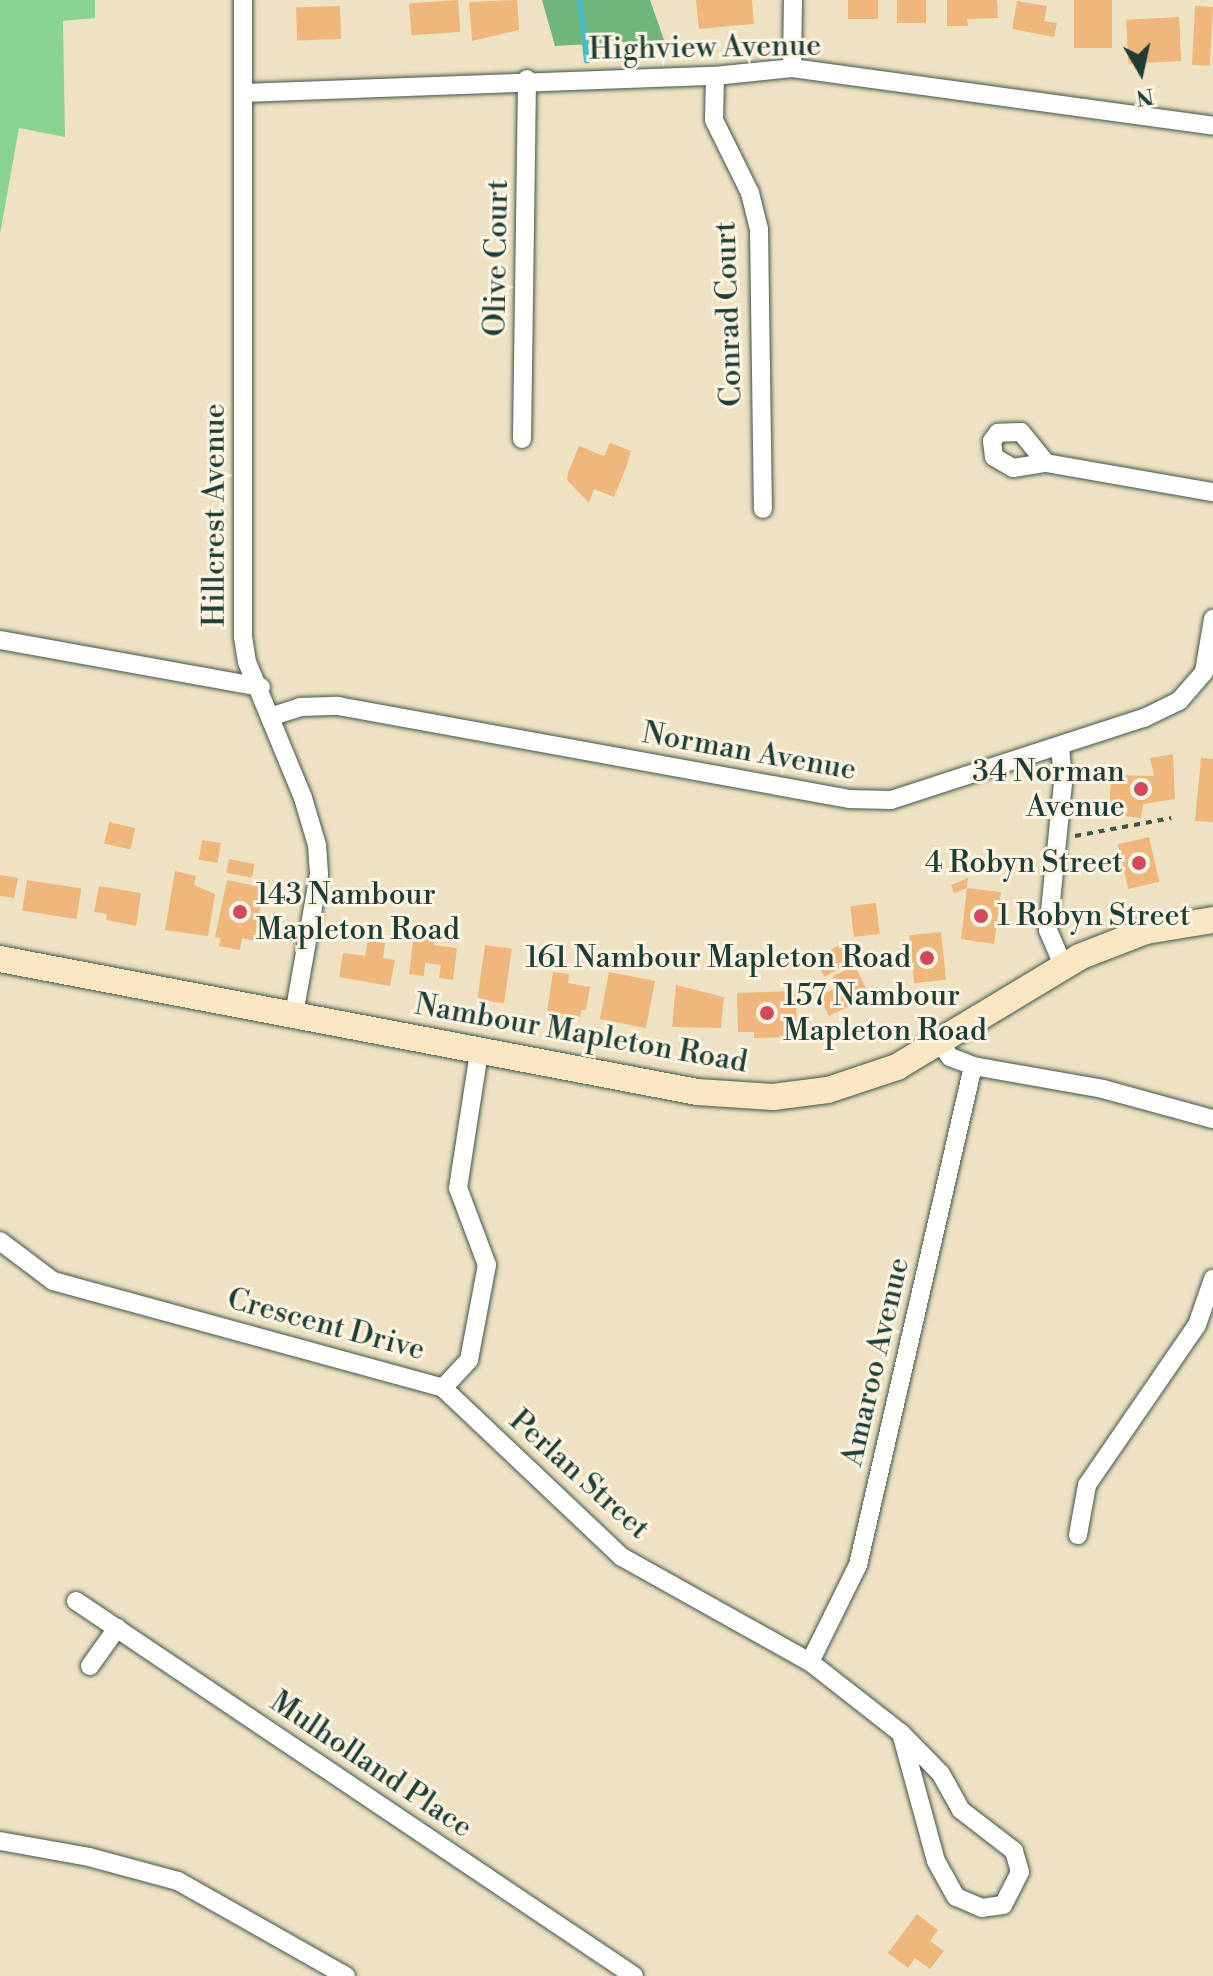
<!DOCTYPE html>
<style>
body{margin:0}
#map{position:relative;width:1213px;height:1976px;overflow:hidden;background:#efe2c3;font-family:"Libre Bodoni",serif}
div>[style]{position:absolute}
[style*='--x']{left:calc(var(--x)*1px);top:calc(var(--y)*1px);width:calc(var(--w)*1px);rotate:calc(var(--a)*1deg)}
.green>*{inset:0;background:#8ad491}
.forest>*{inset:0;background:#6fb67b}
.stream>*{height:6px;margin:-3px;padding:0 3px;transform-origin:3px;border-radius:3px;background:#4cbac3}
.building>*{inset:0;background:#efb77b;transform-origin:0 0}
.path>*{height:4px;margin-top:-2px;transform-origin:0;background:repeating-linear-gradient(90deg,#3e5649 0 6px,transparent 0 12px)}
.roads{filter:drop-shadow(0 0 2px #3e5649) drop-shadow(0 0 2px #3e5649)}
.minor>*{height:18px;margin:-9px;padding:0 9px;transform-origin:9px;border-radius:9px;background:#fff}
.secondary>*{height:26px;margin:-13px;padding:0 13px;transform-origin:13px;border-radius:13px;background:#f9e7c3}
.dots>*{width:22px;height:22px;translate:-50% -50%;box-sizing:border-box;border:4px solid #fcf5e5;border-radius:50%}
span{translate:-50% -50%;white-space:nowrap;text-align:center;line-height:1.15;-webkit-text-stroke:6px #fcf5e5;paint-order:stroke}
.street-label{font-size:30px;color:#1f3d34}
.poi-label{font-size:30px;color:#1f3d34}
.right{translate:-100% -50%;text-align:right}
.left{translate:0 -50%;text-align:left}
.north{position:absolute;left:1101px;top:32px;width:80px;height:80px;-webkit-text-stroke:6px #fcf5e5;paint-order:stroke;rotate:171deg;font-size:22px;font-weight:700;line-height:32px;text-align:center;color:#1f3d34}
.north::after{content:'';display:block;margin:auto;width:28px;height:36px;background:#1f3d34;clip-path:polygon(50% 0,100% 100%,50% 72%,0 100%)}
</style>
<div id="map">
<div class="green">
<i style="clip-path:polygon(0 0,95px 0,95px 18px,63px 21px,65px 137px,19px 128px,0 234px)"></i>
</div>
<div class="forest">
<i style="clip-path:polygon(542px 0,650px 0,664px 40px,555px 46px)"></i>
</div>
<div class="stream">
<i style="--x:580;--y:0;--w:61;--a:83.5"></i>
</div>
<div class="building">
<i style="left:458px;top:0;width:32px;height:49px;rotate:86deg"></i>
<i style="clip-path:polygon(517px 0,519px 30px,472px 41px,469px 2px)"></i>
<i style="clip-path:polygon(696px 0,752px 0,754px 24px,699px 29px)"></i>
<i style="left:848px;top:0;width:30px;height:19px"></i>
<i style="left:897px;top:0;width:29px;height:23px"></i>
<i style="clip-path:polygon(947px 0,997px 0,998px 18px,967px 19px,968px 26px,947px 26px)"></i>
<i style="left:1074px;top:0;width:38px;height:48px"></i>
<i style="clip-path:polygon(1017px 1px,1047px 6px,1044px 21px,1057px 23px,1054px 37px,1012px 29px)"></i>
<i style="left:340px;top:6px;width:33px;height:44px;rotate:88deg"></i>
<i style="left:1195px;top:6px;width:18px;height:59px;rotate:3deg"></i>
<i style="left:1179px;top:17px;width:44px;height:53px;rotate:87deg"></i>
<i style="clip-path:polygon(610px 443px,631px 451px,626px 468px,614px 497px,594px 489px,589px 503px,567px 480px,568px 473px,579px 446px,604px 456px)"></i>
<i style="clip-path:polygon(1173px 754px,1175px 799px,1143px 804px,1141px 818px,1109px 814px,1111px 775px,1154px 776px,1150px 758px)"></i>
<i style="clip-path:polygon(1201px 758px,1213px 759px,1213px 822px,1195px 821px)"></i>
<i style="left:109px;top:822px;width:27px;height:22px;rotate:13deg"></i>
<i style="left:1149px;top:837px;width:46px;height:32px;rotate:77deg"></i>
<i style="left:202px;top:840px;width:19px;height:20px;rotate:9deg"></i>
<i style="left:229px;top:859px;width:26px;height:14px;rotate:11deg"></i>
<i style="clip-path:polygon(175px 871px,196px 876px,194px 885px,215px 894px,208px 936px,165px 930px)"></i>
<i style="clip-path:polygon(0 875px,18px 878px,14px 898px,0 896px)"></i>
<i style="clip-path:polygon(968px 878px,967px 888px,1001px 892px,994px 944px,961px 939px,967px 888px,954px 893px,951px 885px)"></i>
<i style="left:27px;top:880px;width:55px;height:31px;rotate:9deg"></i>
<i style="clip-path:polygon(227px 880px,264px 888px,254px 941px,242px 938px,240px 950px,219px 946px,221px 938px,215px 937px)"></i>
<i style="clip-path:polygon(99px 886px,141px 893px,136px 926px,106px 920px,107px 914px,94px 912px)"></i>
<i style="left:876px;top:903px;width:31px;height:26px;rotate:83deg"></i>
<i style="left:941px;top:932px;width:48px;height:32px;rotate:84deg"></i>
<i style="clip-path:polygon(414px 934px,436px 937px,434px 945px,457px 948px,453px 980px,439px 978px,441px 965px,425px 963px,424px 976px,409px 974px)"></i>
<i style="clip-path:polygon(368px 940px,385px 943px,383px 958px,395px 960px,390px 986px,339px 977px,343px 953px,365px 956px)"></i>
<i style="left:841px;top:944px;width:21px;height:30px;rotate:62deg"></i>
<i style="left:485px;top:945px;width:27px;height:55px;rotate:8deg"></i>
<i style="clip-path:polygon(855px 966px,870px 996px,829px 1016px,819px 996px,838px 987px,833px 976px)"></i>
<i style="clip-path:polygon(553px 972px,569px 974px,568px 983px,590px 987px,586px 1010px,581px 1010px,580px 1017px,547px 1012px)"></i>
<i style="left:609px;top:972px;width:47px;height:48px;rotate:11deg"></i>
<i style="clip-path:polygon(676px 985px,724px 997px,721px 1028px,672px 1027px)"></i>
<i style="clip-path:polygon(796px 991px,797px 1037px,754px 1038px,754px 1032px,738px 1032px,737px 993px)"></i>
<i style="clip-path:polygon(917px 1914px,938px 1930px,930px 1941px,944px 1951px,930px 1969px,915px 1958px,908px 1968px,888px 1953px)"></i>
</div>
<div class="path">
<i style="--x:1075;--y:836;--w:98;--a:-10.6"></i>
</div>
<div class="roads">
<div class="minor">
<i style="--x:243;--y:0;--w:637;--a:90"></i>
<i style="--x:243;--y:637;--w:25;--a:81"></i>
<i style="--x:247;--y:662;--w:147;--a:67.6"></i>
<i style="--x:303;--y:798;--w:49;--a:73.4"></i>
<i style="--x:317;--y:845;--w:29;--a:86"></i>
<i style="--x:319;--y:874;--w:142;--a:100.1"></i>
<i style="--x:792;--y:68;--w:68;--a:-89.2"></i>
<i style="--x:715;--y:76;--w:44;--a:91.3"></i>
<i style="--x:714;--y:120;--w:81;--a:63.7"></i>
<i style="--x:750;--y:193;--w:37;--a:76"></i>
<i style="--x:759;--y:229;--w:280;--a:89.2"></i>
<i style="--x:243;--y:93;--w:472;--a:-2.1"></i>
<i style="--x:715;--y:76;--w:77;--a:-5.9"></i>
<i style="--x:792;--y:68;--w:425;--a:7.8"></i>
<i style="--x:522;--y:439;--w:360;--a:-89.2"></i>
<i style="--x:1046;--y:463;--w:40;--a:-129"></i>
<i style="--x:1021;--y:432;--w:23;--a:178"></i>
<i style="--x:998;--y:433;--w:10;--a:127"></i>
<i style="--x:992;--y:441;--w:16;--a:83"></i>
<i style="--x:994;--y:457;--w:22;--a:30"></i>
<i style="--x:1013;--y:468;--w:33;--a:-9"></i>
<i style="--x:1046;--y:463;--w:169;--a:9.9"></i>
<i style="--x:0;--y:640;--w:265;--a:10.2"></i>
<i style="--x:273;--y:716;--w:28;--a:-18"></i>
<i style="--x:300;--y:707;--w:38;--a:-2"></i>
<i style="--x:338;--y:706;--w:519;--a:10.31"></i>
<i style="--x:849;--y:799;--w:42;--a:1.4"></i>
<i style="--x:891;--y:800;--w:266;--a:-18"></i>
<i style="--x:1144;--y:718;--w:39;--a:-26"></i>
<i style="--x:1179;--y:701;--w:38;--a:-49"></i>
<i style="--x:1204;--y:672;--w:54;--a:-80.4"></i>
<i style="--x:1060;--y:746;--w:37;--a:85"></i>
<i style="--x:1063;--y:783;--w:148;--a:95.8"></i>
<i style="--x:1048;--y:930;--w:39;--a:67"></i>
<i style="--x:940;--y:1043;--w:17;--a:54"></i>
<i style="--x:950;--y:1057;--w:25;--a:21"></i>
<i style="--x:973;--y:1066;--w:132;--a:10"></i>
<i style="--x:1103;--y:1089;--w:114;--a:15.3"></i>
<i style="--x:0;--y:1241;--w:66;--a:37"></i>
<i style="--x:53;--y:1281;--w:404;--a:15.3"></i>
<i style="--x:443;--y:1388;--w:38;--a:-47"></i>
<i style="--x:469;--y:1360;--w:97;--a:-79.3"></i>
<i style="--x:487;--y:1265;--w:82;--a:-110.6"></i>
<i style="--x:458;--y:1188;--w:138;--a:-81.2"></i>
<i style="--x:443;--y:1388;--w:246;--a:43.4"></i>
<i style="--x:622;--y:1557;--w:215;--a:29.2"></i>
<i style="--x:810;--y:1662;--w:115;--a:38"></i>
<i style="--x:901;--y:1733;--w:57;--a:45.7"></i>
<i style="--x:941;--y:1774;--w:41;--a:60.9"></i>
<i style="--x:961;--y:1810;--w:67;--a:37.7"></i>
<i style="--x:1014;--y:1851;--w:22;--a:74"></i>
<i style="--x:1020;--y:1872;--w:37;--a:117"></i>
<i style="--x:1003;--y:1905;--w:21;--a:172"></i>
<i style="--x:982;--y:1908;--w:28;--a:-157"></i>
<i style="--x:956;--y:1897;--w:41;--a:-119.1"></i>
<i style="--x:936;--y:1861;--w:133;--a:-105.3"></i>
<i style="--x:1078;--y:1535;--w:51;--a:-79.8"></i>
<i style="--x:1087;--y:1485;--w:194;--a:-55.5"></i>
<i style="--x:1197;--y:1325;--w:49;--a:-70.8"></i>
<i style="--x:76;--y:1601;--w:672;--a:33.9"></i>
<i style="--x:810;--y:1662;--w:108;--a:-63.7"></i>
<i style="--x:858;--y:1565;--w:512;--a:-77.02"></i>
<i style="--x:90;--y:1666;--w:47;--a:-54.6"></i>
<i style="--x:0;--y:1841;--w:90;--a:10.2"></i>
<i style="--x:89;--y:1857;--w:92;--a:15.1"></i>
<i style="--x:178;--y:1881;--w:193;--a:29.5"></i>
</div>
<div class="secondary">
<i style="--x:0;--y:959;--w:710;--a:10.8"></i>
<i style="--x:697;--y:1092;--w:76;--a:3.8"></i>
<i style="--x:773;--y:1097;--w:55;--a:-7.3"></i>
<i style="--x:828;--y:1090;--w:73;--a:-18.4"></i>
<i style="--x:897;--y:1067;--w:213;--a:-31.1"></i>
<i style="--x:1079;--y:957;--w:72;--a:-21.2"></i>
<i style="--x:1146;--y:931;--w:68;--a:-9.3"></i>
</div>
</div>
<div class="dots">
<i style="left:1141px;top:789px;background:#d1495b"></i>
<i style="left:1139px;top:863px;background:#d1495b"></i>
<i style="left:240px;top:912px;background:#d1495b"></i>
<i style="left:981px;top:916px;background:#d1495b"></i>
<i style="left:927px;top:958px;background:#d1495b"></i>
<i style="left:767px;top:1013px;background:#d1495b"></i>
</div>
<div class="street-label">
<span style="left:705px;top:48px;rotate:-1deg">Highview Avenue</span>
<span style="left:497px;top:258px;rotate:-89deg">Olive Court</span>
<span style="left:729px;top:314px;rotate:-92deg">Conrad Court</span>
<span style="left:215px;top:515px;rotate:-90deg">Hillcrest Avenue</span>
<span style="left:749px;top:752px;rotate:10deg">Norman Avenue</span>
<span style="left:581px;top:1034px;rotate:10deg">Nambour Mapleton Road</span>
<span style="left:326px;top:1325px;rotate:15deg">Crescent Drive</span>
<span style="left:876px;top:1362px;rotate:-77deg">Amaroo Avenue</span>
<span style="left:579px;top:1475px;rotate:42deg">Perlan Street</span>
<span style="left:371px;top:1765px;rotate:34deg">Mulholland Place</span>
</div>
<div class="poi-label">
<span class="right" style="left:1125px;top:789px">34 Norman<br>Avenue</span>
<span class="right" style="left:1123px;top:863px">4 Robyn Street</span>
<span class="left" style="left:256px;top:912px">143 Nambour<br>Mapleton Road</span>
<span class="left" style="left:997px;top:916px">1 Robyn Street</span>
<span class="right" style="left:911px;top:958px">161 Nambour Mapleton Road</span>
<span class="left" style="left:783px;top:1013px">157 Nambour<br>Mapleton Road</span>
</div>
<div class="north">N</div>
</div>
